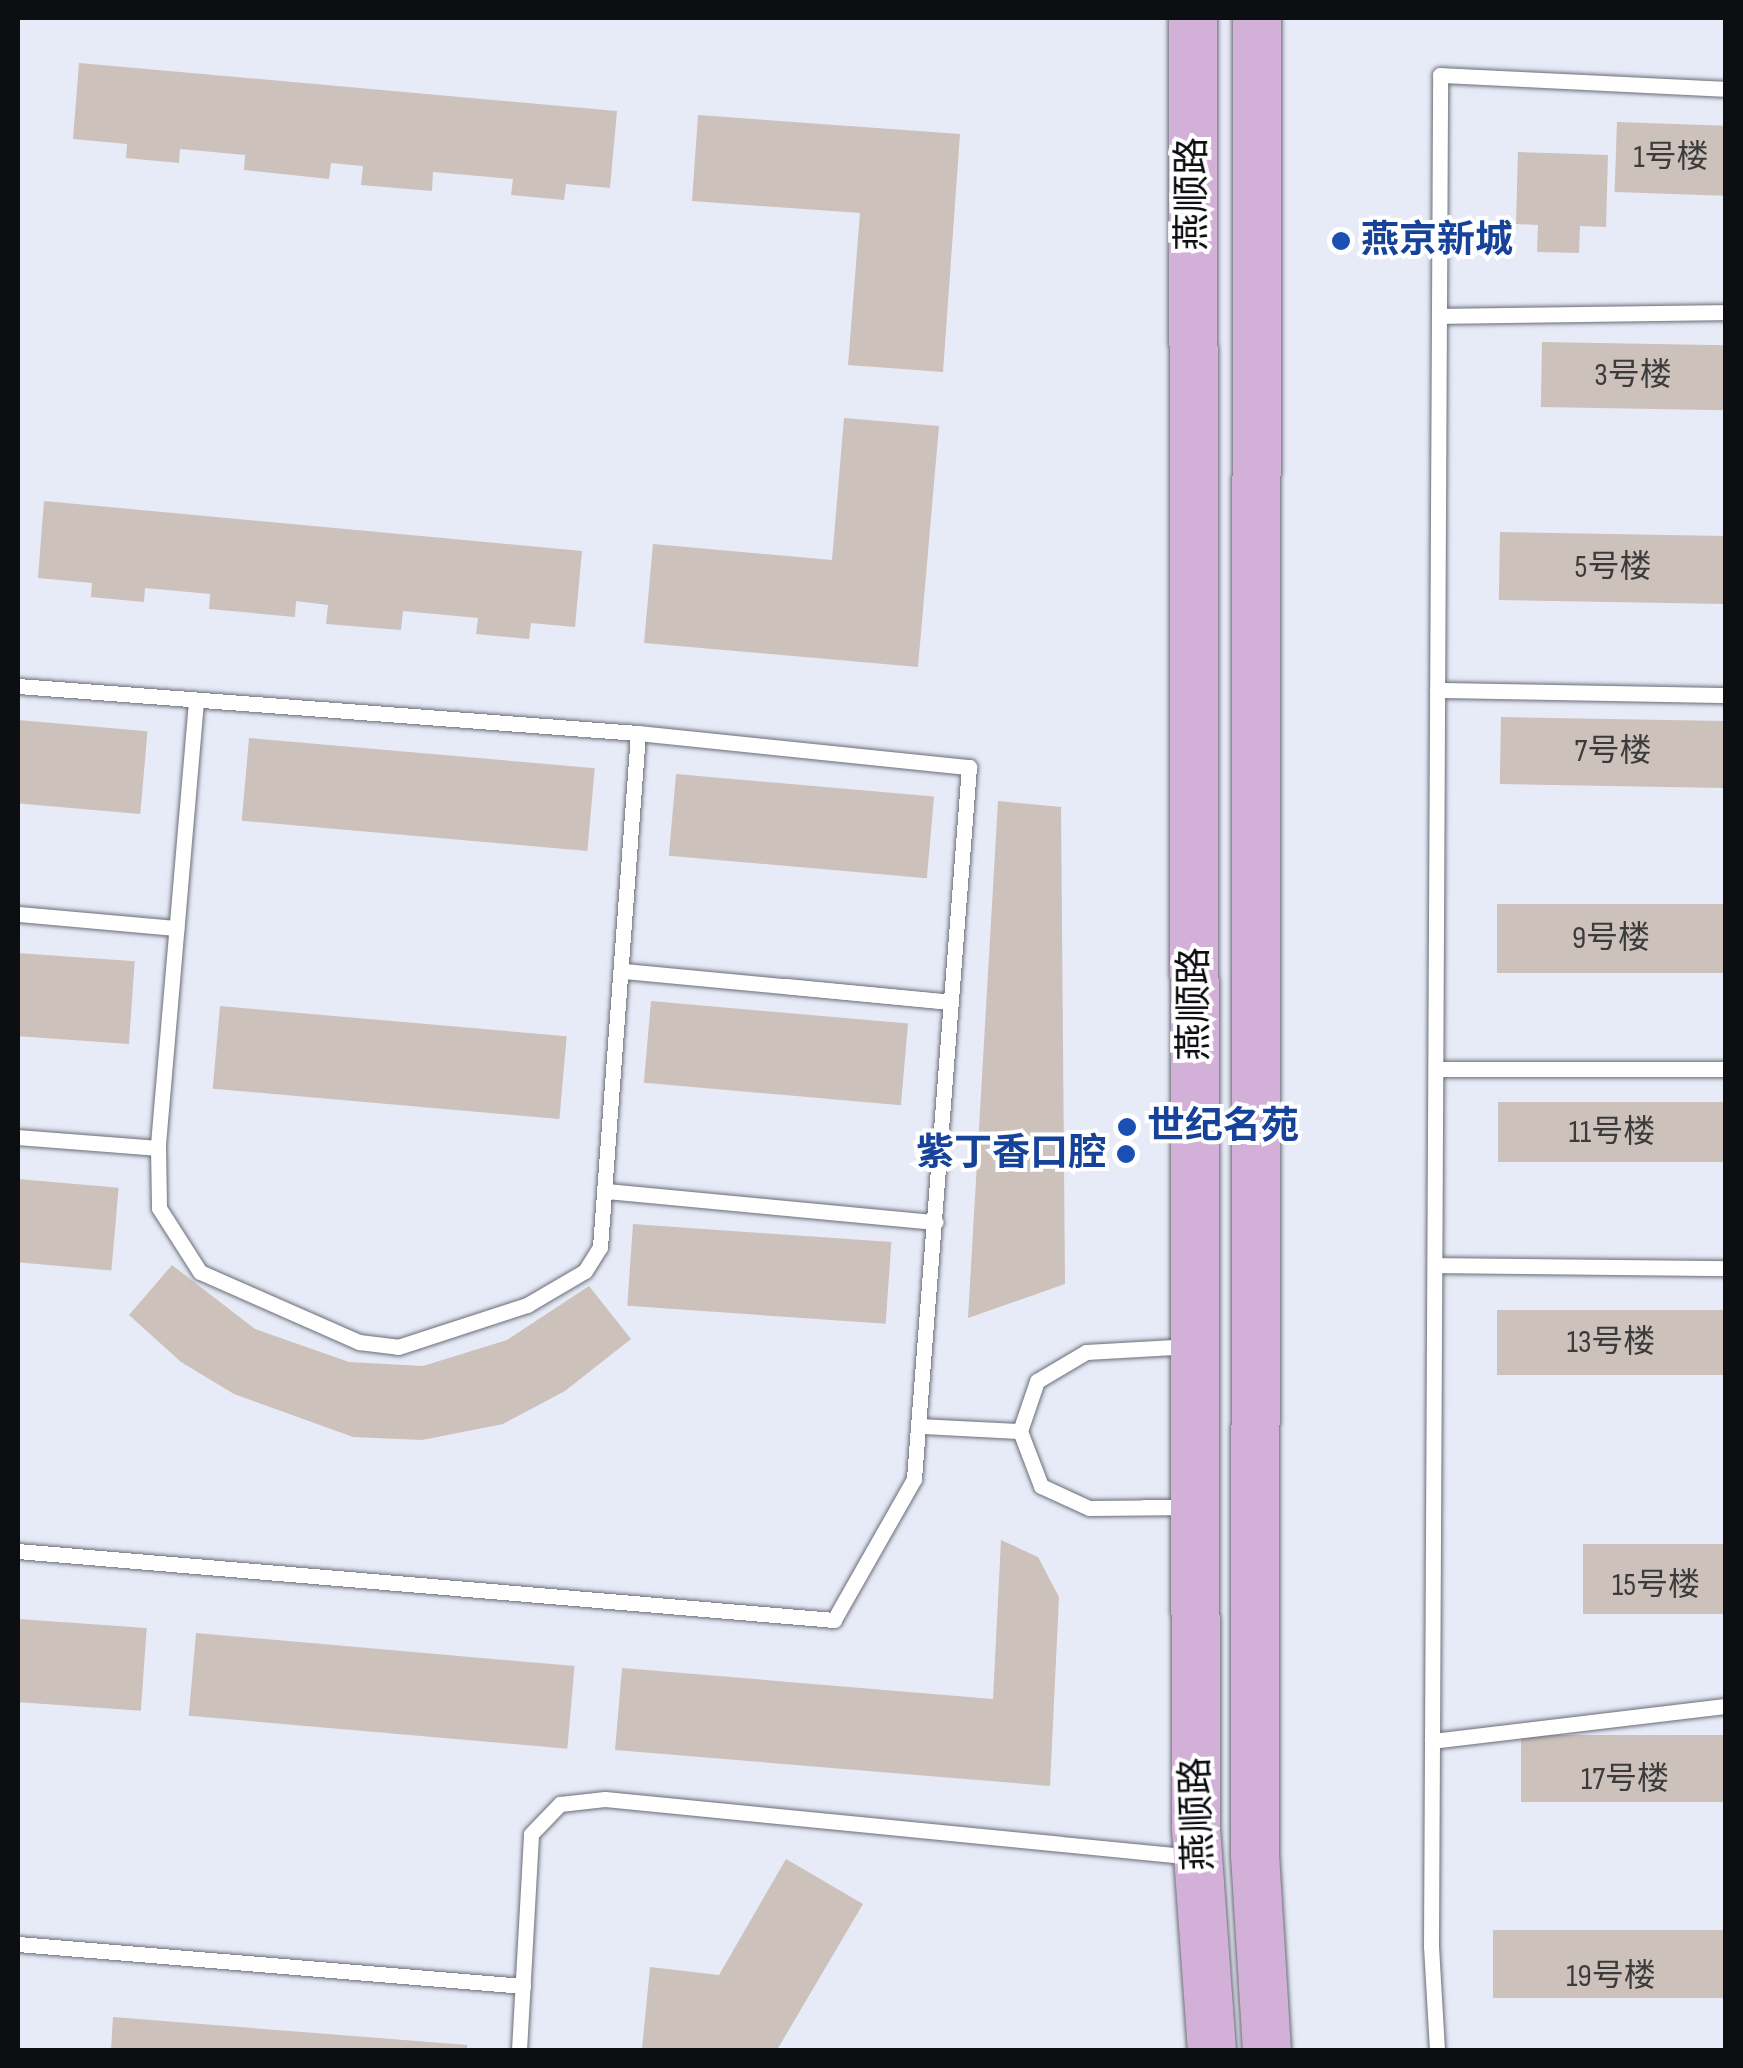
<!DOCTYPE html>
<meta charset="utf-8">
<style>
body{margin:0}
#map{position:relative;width:1743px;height:2068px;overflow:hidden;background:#e7ebf7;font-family:"Sofia Sans Condensed","Noto Sans SC",sans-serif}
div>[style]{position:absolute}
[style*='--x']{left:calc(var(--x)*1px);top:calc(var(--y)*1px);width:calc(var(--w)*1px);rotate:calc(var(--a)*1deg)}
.building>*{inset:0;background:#cdc1bb;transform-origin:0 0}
.roads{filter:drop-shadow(0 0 2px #6a6d77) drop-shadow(0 0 2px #6a6d77)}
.lane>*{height:15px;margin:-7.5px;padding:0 7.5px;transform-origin:7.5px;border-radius:7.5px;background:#fff}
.primary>*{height:48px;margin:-24px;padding:0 24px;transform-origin:24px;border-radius:24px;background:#d3b0d7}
.dots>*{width:28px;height:28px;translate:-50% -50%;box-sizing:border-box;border:5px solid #fff;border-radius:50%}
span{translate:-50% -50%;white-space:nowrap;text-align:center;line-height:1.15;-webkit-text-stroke:8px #fff;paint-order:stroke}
.number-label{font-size:32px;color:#3c3b3c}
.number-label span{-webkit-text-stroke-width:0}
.street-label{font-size:38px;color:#0c0e11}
.transit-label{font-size:38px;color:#164399;font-weight:700}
.left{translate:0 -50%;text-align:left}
.right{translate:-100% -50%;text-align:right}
.frame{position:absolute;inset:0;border:20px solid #0c0e11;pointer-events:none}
</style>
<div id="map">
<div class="building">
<i style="clip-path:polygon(79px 63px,617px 111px,610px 188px,566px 184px,564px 200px,511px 195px,513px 179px,433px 172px,432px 191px,361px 185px,363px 166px,331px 163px,329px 179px,244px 170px,245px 155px,180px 149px,179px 163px,126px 158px,127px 144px,73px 139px)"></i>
<i style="clip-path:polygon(698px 115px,960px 134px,943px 372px,848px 365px,860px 213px,692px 201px)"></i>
<i style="left:1617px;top:122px;width:109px;height:70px;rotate:2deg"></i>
<i style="clip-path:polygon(1518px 152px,1608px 155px,1606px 227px,1580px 226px,1579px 253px,1537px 252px,1538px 225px,1516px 224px)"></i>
<i style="left:1542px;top:342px;width:184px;height:65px;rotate:1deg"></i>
<i style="clip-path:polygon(844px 418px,939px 426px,918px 667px,644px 643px,653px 544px,832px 560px)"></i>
<i style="clip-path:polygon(44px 501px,582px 551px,575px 627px,531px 623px,529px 639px,476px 634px,478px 618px,403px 611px,401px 630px,326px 624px,328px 605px,296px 601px,295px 617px,209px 609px,210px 594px,145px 588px,144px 602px,91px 597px,92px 583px,38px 578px)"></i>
<i style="left:1500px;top:532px;width:226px;height:68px;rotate:1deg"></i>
<i style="left:1501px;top:717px;width:225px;height:67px;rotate:1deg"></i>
<i style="left:18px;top:720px;width:130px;height:83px;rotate:5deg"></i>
<i style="left:249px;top:738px;width:347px;height:83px;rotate:5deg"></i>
<i style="left:676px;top:774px;width:259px;height:82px;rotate:5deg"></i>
<i style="clip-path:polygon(998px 801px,1061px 807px,1065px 1284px,968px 1318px)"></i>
<i style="left:1497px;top:904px;width:229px;height:69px"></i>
<i style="left:18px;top:953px;width:117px;height:83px;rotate:4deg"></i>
<i style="left:651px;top:1001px;width:258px;height:82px;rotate:5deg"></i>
<i style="left:220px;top:1006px;width:348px;height:83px;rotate:5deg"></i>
<i style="left:1726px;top:1102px;width:60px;height:228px;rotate:90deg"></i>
<i style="left:18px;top:1179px;width:101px;height:83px;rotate:5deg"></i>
<i style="left:633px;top:1224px;width:259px;height:82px;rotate:4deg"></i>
<i style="clip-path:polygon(172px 1265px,255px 1329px,349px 1362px,423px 1366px,507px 1340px,589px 1286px,631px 1339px,565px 1391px,503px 1424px,422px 1440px,353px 1437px,234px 1394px,181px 1362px,129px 1315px)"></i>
<i style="left:1497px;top:1310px;width:229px;height:65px"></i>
<i style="clip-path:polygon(1001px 1540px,1038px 1557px,1059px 1597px,1050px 1786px,615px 1750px,622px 1668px,993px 1699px)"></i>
<i style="left:1726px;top:1544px;width:70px;height:143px;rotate:90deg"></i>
<i style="left:18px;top:1619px;width:129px;height:83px;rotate:4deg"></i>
<i style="left:196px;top:1633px;width:380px;height:83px;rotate:5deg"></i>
<i style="left:1726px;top:1735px;width:67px;height:205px;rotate:90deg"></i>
<i style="clip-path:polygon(786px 1859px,863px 1904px,777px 2050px,642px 2049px,650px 1967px,719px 1975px)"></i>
<i style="left:1726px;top:1930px;width:68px;height:233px;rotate:90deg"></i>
<i style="clip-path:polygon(113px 2017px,467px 2045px,467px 2050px,111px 2050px)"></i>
</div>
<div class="roads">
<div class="lane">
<i style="--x:1440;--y:316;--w:286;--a:-0.8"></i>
<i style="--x:18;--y:686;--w:622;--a:4.34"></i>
<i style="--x:638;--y:733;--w:333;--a:5.9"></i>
<i style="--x:969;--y:767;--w:714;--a:94.42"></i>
<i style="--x:914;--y:1479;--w:162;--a:119.6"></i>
<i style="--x:834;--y:1620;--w:819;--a:-175.17"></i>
<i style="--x:1437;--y:690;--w:289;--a:1"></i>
<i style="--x:196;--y:701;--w:449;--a:94.9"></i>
<i style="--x:158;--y:1148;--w:60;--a:89"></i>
<i style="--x:159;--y:1208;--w:76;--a:57.4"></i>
<i style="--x:200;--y:1272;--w:174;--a:23.8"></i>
<i style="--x:359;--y:1342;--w:39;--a:7"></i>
<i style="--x:398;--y:1347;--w:136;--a:-18"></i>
<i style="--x:527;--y:1305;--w:67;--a:-30.4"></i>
<i style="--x:585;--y:1271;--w:28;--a:-58"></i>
<i style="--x:600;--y:1247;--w:515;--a:-85.77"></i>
<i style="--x:18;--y:914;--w:159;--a:5.1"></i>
<i style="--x:624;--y:971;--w:328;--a:5.4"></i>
<i style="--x:951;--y:1002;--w:166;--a:-174.5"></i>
<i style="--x:1436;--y:1069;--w:290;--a:0"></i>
<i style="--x:18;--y:1137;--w:140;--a:4.5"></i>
<i style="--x:606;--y:1191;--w:331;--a:5.4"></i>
<i style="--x:1435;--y:1265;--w:291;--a:0.6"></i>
<i style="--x:921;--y:1426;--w:99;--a:2.9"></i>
<i style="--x:1144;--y:1507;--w:52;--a:0"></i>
<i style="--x:1196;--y:1507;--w:107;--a:179.5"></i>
<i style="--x:1089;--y:1508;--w:53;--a:-155.4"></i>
<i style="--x:1041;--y:1486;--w:59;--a:-110.9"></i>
<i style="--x:1020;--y:1431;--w:53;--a:-71.2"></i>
<i style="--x:1037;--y:1381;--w:57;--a:-30.6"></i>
<i style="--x:1086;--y:1352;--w:106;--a:-3.2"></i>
<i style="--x:1432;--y:1741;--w:296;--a:-6.8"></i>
<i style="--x:18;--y:1944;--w:507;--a:4.75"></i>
<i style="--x:519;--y:2050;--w:216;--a:-86.8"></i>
<i style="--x:531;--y:1834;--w:42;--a:-46"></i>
<i style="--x:560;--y:1804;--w:45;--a:-6.3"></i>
<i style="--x:605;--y:1799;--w:592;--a:5.62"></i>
<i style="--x:1437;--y:2050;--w:103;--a:-93.3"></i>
<i style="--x:1431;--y:1947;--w:1872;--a:-89.72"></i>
<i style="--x:1440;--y:75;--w:286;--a:2.8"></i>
</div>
<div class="primary">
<i style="--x:1193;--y:18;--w:1810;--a:89.91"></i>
<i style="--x:1196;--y:1828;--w:223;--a:85.9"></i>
<i style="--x:1257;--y:18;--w:1837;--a:90.06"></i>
<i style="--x:1255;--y:1855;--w:195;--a:86.5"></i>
</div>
</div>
<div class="dots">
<i style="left:1341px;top:241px;background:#1a4fb4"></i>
<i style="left:1127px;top:1127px;background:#1a4fb4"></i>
<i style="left:1126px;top:1154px;background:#1a4fb4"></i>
</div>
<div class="number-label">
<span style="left:1671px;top:158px">1号楼</span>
<span style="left:1633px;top:376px">3号楼</span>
<span style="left:1613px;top:568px">5号楼</span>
<span style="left:1613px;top:752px">7号楼</span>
<span style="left:1611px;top:939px">9号楼</span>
<span style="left:1612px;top:1133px">11号楼</span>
<span style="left:1611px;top:1343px">13号楼</span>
<span style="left:1656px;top:1586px">15号楼</span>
<span style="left:1625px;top:1780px">17号楼</span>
<span style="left:1611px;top:1977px">19号楼</span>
</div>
<div class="street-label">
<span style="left:1193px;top:194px;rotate:-90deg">燕顺路</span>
<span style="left:1195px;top:1004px;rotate:-90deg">燕顺路</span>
<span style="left:1198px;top:1814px;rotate:-92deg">燕顺路</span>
</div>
<div class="transit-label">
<span class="left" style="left:1361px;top:241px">燕京新城</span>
<span class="left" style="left:1147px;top:1127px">世纪名苑</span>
<span class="right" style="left:1106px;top:1154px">紫丁香口腔</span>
</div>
<div class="frame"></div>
</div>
